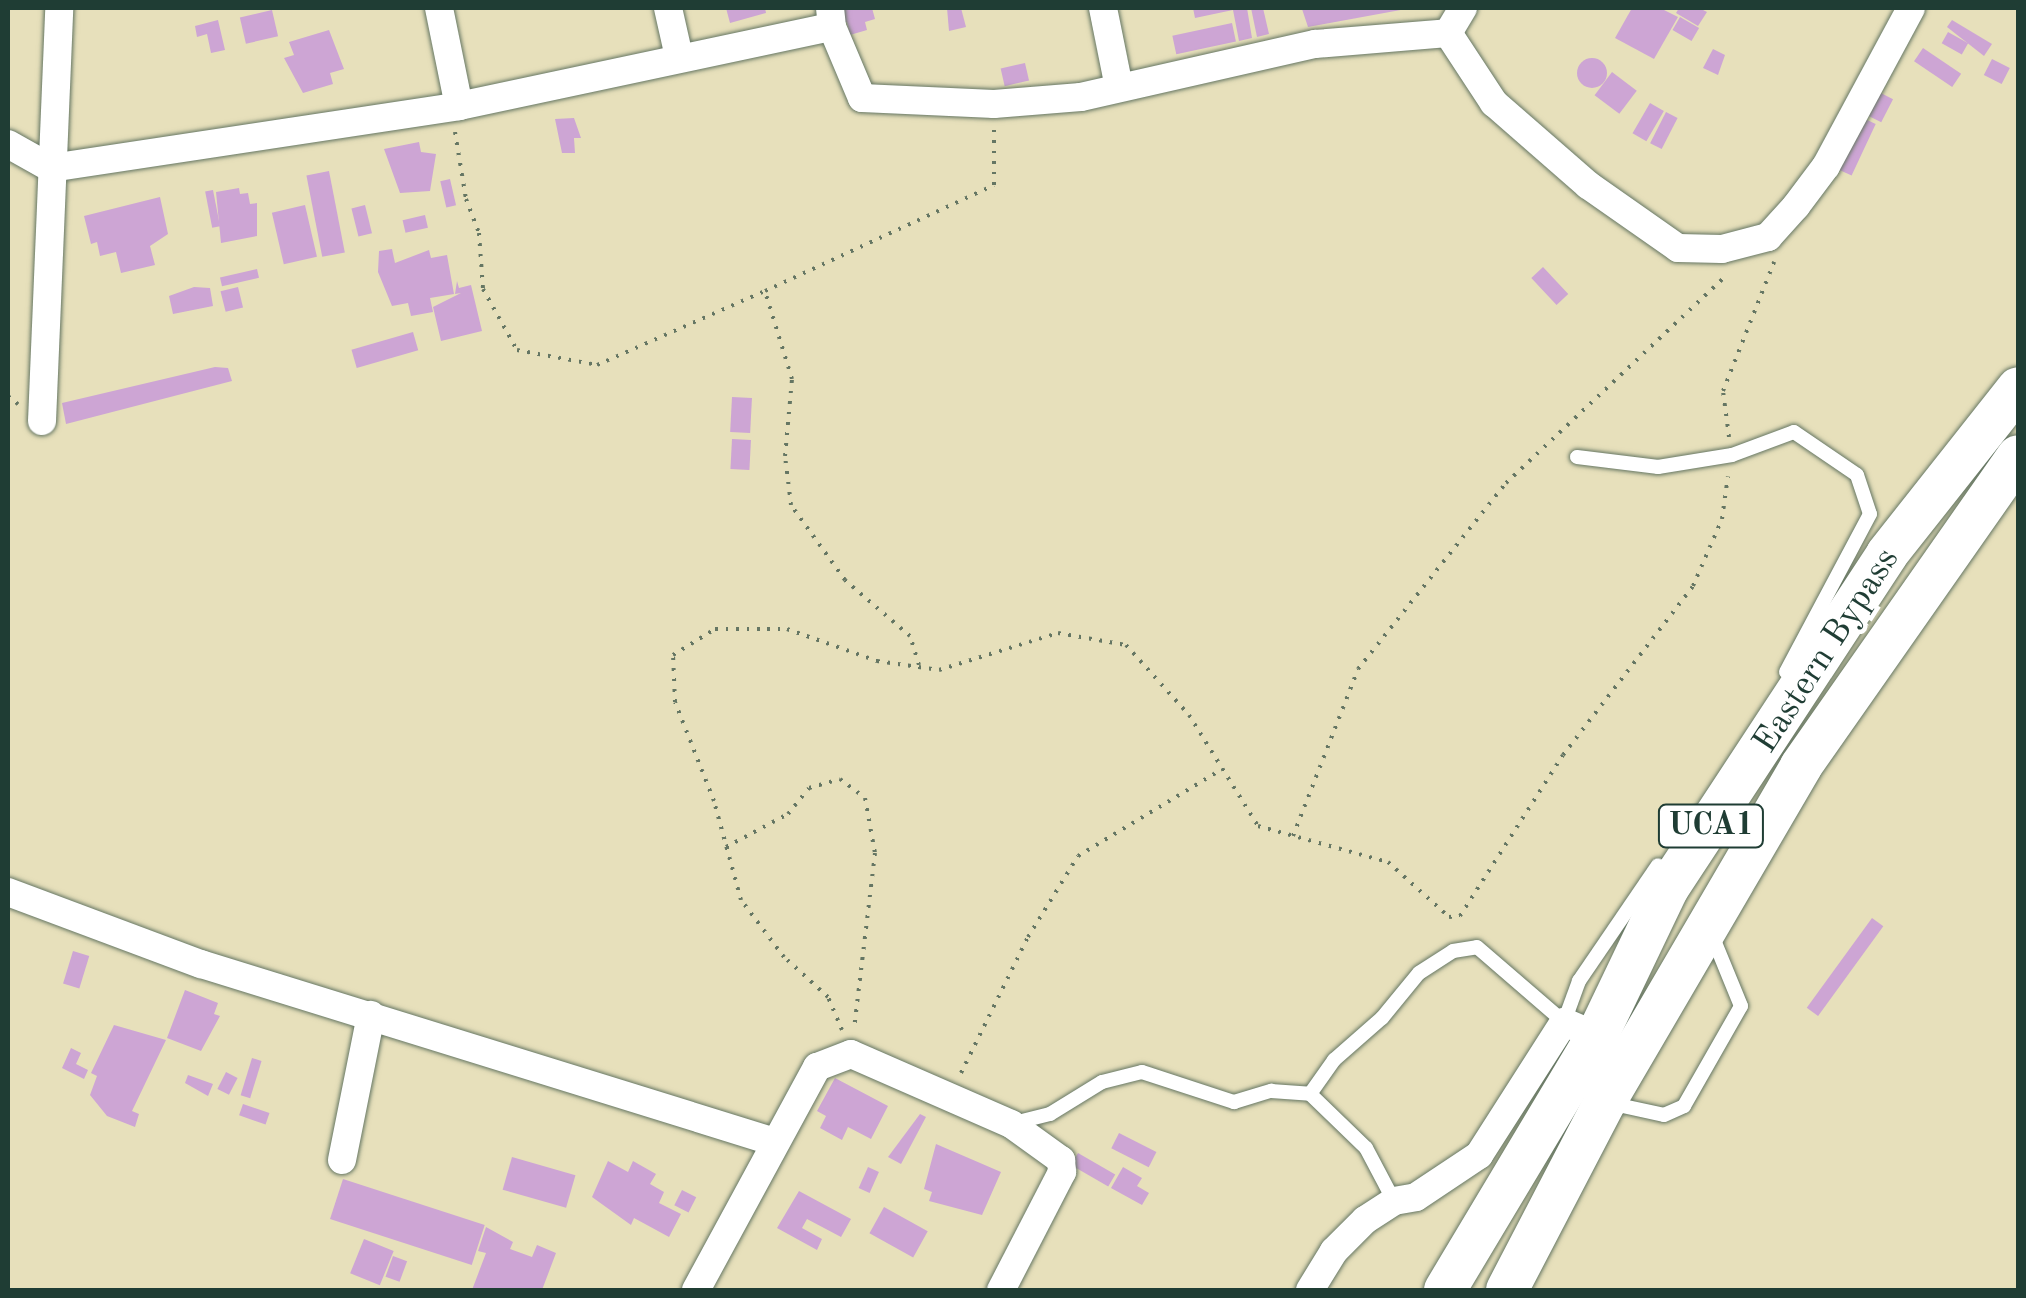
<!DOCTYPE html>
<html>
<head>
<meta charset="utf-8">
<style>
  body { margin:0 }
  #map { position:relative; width:2026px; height:1298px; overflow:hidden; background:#e7e0bb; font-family:"Old Standard TT",serif }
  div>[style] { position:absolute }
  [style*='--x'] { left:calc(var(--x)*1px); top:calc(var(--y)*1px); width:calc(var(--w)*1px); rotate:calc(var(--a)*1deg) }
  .building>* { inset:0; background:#cda5d4; transform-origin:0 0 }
  .round { border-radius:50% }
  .path>* { height:4px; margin-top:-2px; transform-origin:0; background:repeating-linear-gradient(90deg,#657663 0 2.5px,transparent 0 10.5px) }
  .roads { filter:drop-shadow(0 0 2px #657663) drop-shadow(0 0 2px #657663) }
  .service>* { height:14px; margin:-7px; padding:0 7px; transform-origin:7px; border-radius:7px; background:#fff }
  .minor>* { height:28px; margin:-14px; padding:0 14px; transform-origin:14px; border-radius:14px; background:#fff }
  .primary>* { height:42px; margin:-21px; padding:0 21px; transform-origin:21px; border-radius:21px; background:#fff }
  span { translate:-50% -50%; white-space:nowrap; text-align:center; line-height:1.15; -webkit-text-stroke:9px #fff; paint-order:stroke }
  .shield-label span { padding:2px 8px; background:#fff; border:2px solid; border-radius:8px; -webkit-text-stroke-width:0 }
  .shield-label { font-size:32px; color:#1f3d34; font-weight:700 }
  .street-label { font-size:35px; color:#1f3d34 }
  .frame { position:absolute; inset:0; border:10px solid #1f3d34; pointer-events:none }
</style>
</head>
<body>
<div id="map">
  <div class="building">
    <i style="clip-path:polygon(726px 8px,765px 8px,766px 13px,730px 23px)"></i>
    <i style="clip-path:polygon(842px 8px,872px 8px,875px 19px,865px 22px,867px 30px,850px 35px,847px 22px,836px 25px)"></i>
    <i style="clip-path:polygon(947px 8px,961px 8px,966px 27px,949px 31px)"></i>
    <i style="clip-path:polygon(1193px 8px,1247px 8px,1252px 38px,1239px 41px,1233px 10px,1195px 18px)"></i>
    <i style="clip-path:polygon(1251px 8px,1263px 8px,1269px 34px,1257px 37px)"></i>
    <i style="clip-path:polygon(1313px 8px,1405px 8px,1406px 9px,1308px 27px,1302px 9px)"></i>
    <i style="clip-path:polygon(1632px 8px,1660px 8px,1678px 17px,1654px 59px,1615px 38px)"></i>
    <i style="clip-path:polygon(1679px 8px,1699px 8px,1707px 12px,1698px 26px,1676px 13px)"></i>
    <i style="left:272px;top:10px;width:27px;height:33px;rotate:77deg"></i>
    <i style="left:1680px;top:17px;width:22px;height:15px;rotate:30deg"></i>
    <i style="clip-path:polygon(218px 20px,225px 50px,211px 53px,207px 34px,197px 37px,195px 26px)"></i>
    <i style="clip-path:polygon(1952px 20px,1992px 44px,1984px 56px,1947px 27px)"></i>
    <i style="left:1232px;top:23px;width:19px;height:61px;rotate:78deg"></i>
    <i style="clip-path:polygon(329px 30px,344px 69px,330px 73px,333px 84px,303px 93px,284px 58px,294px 55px,289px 42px)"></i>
    <i style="left:1948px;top:32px;width:23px;height:13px;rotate:29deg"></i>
    <i style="left:1923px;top:48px;width:46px;height:16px;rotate:34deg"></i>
    <i style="clip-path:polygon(1713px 49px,1725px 55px,1718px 75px,1703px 68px)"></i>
    <i class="round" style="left:1577px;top:58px;width:30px;height:30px"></i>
    <i style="left:1992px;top:59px;width:20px;height:18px;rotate:27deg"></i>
    <i style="left:1025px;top:63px;width:18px;height:25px;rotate:77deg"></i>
    <i style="left:1612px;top:72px;width:31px;height:29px;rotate:37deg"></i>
    <i style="left:1877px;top:91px;width:18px;height:26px;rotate:27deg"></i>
    <i style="left:1650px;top:103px;width:16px;height:35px;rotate:30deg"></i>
    <i style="left:1666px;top:112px;width:13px;height:35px;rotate:27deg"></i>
    <i style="clip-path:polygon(574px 118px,581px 138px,574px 138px,575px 153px,562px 153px,555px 119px)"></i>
    <i style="left:1863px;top:118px;width:14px;height:57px;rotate:25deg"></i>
    <i style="clip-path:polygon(419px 142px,421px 152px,436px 154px,430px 191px,400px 193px,384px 149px)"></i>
    <i style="left:329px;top:171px;width:83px;height:23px;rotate:79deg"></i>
    <i style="left:450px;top:179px;width:27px;height:10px;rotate:77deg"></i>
    <i style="clip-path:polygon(239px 188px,240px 194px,248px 193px,250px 204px,257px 203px,257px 236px,221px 243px,216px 192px)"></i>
    <i style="left:213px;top:190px;width:37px;height:8px;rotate:79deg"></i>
    <i style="clip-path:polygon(160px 197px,168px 234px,150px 246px,155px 265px,121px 273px,116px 252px,100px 256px,97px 242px,91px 244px,84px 216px)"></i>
    <i style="left:305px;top:205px;width:53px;height:34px;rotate:77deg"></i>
    <i style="left:365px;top:205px;width:29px;height:14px;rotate:76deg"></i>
    <i style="left:425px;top:215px;width:13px;height:23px;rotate:77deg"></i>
    <i style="clip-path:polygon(392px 249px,395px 263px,429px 250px,431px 258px,447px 255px,454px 294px,430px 298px,433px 312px,411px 316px,408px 303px,392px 306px,378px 272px,379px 251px)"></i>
    <i style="left:1543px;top:267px;width:37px;height:16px;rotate:47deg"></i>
    <i style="left:257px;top:269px;width:9px;height:38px;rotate:77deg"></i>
    <i style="clip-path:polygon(457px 281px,459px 288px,471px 285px,482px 331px,441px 341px,433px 307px,461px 293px,455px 294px)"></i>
    <i style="clip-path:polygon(194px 287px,210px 288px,213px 306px,173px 314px,169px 296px)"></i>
    <i style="left:238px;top:287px;width:21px;height:18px;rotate:76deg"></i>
    <i style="left:413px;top:332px;width:19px;height:64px;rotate:74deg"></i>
    <i style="clip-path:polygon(215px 367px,228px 368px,232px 381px,66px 424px,62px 403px)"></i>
    <i style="left:732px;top:397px;width:20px;height:35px;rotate:3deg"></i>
    <i style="left:732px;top:439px;width:19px;height:30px;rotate:3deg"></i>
    <i style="left:1872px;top:918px;width:14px;height:111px;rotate:36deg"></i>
    <i style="left:73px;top:951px;width:17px;height:34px;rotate:17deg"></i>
    <i style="clip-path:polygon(185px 990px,218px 1003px,214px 1014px,220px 1016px,201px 1051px,167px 1038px)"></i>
    <i style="clip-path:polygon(114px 1025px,166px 1040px,132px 1111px,139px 1114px,135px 1127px,107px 1116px,90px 1095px,97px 1076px,91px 1073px)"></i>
    <i style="clip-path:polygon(71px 1048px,81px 1053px,76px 1064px,88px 1070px,84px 1079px,62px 1068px)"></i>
    <i style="left:252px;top:1058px;width:10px;height:39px;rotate:17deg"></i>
    <i style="left:226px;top:1072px;width:13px;height:19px;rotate:27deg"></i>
    <i style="clip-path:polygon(188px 1075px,213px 1084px,208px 1096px,185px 1083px)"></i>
    <i style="clip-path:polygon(835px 1078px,888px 1106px,871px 1139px,848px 1127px,842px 1140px,820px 1128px,826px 1116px,817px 1111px)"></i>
    <i style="left:243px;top:1104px;width:28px;height:12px;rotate:19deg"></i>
    <i style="clip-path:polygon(920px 1114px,926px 1117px,901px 1164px,888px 1157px)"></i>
    <i style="left:1119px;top:1133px;width:42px;height:17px;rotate:27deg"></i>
    <i style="clip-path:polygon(936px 1144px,1001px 1172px,982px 1215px,929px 1201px,932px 1192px,924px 1189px)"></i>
    <i style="left:1078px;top:1153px;width:43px;height:14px;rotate:30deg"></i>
    <i style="left:512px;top:1157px;width:66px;height:34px;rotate:16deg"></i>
    <i style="clip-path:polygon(608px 1161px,628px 1172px,633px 1161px,656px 1174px,650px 1184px,664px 1192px,659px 1203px,681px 1214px,669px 1237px,634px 1218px,631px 1225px,592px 1197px)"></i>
    <i style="left:868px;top:1167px;width:12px;height:23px;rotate:24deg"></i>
    <i style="clip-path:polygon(1123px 1167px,1142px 1178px,1137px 1186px,1149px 1193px,1142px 1205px,1111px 1188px)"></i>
    <i style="left:343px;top:1179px;width:149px;height:42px;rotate:18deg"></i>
    <i style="left:682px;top:1190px;width:16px;height:17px;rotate:27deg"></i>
    <i style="clip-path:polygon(799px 1191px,851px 1219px,841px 1237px,807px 1219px,802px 1228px,822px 1239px,817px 1250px,777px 1228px)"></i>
    <i style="left:884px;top:1207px;width:50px;height:30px;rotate:29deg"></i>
    <i style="clip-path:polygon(486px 1227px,513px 1242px,510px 1249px,532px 1257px,537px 1245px,556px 1253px,542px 1290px,472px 1290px,486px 1253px,478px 1251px)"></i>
    <i style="left:364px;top:1239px;width:32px;height:37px;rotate:22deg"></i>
    <i style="left:393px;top:1256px;width:15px;height:22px;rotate:20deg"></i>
  </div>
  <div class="path">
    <i style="--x:455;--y:132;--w:68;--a:80.7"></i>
    <i style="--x:466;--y:199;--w:36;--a:69"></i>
    <i style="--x:479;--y:233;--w:56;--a:85.9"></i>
    <i style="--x:483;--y:289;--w:70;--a:60.9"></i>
    <i style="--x:517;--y:350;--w:81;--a:10.6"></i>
    <i style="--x:597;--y:365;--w:184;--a:-23.8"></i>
    <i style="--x:8;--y:396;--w:13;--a:39"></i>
    <i style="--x:1729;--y:437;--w:46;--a:-97.4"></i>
    <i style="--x:1723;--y:391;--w:139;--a:-68.4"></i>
    <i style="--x:919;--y:665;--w:30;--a:-107"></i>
    <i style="--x:910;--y:636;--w:86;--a:-139.3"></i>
    <i style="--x:845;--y:580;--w:92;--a:-125.8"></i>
    <i style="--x:791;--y:505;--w:49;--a:-97"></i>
    <i style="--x:785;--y:456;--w:77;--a:-84.8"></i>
    <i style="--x:792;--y:379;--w:92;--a:-107.1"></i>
    <i style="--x:765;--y:291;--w:252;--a:-24.8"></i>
    <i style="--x:994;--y:185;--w:56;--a:-90"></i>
    <i style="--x:1293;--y:836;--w:179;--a:-68.7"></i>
    <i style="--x:1358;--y:669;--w:238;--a:-51.5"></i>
    <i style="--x:1506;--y:483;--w:303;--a:-43.3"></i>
    <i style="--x:726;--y:847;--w:70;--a:-28"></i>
    <i style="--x:788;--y:814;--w:33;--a:-51"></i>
    <i style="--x:809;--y:788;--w:32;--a:-16"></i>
    <i style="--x:840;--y:779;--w:31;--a:37"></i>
    <i style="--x:865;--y:798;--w:56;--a:79.7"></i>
    <i style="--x:875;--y:853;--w:177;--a:96.8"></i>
    <i style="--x:842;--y:1030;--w:36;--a:-113"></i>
    <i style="--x:828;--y:997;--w:59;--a:-137.7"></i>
    <i style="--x:784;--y:957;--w:71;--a:-127"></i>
    <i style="--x:741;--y:900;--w:103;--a:-105.3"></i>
    <i style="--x:714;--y:801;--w:106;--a:-111.5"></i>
    <i style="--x:675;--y:702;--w:47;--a:-92.4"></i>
    <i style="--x:673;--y:655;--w:49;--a:-31.8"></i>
    <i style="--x:715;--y:629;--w:72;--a:0"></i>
    <i style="--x:787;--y:629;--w:96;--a:19.6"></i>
    <i style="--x:877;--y:661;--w:63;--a:8.3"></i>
    <i style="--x:939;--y:670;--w:125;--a:-17.3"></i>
    <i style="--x:1058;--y:633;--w:69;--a:10"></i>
    <i style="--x:1126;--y:645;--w:94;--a:48"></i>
    <i style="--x:1189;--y:715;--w:131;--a:58.1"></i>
    <i style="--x:1258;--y:826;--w:135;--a:15.5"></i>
    <i style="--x:1388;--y:862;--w:82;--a:42"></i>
    <i style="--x:1449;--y:917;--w:11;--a:-5"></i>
    <i style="--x:1460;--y:916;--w:191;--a:-57.4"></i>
    <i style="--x:1563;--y:755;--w:213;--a:-52.4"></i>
    <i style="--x:1693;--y:586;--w:73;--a:-66.6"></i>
    <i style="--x:1722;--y:519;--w:43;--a:-82.1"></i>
    <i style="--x:961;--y:1073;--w:152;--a:-63.8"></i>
    <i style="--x:1028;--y:937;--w:95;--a:-58.3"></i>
    <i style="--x:1078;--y:856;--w:168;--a:-31.1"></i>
  </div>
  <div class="roads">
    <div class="service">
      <i style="--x:1577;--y:457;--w:82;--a:7"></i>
      <i style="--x:1658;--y:467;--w:75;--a:-9.2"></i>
      <i style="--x:1732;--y:455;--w:66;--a:-20.4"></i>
      <i style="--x:1794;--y:432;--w:76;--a:34.3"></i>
      <i style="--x:1857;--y:475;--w:41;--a:71.6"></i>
      <i style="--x:1870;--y:514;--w:179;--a:118"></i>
      <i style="--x:1609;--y:1103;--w:56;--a:12.3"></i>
      <i style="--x:1664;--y:1115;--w:22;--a:-24"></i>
      <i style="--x:1684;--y:1106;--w:115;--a:-60.3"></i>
      <i style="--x:1741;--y:1006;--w:79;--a:-112.3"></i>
      <i style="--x:1014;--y:1123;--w:37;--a:-14"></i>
      <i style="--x:1050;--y:1114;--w:61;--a:-31.6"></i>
      <i style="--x:1102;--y:1082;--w:41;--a:-14"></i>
      <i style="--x:1142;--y:1072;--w:97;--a:18.1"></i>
      <i style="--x:1234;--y:1102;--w:39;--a:-17"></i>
      <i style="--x:1271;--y:1091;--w:39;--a:4"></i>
      <i style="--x:1394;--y:1201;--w:60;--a:-117.8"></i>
      <i style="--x:1366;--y:1148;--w:78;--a:-136"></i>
      <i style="--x:1310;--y:1094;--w:42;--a:-54.8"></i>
      <i style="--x:1334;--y:1060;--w:64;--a:-41.2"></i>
      <i style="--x:1382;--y:1018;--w:58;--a:-50.6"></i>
      <i style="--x:1419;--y:973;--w:40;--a:-32.9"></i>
      <i style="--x:1453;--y:951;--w:24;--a:-9"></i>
      <i style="--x:1477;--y:947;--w:115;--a:40.8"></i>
      <i style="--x:1564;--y:1022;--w:44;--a:-69.9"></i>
      <i style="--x:1579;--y:981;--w:140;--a:-55.7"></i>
    </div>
    <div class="minor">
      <i style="--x:439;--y:8;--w:100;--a:78.5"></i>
      <i style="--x:668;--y:8;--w:50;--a:77.3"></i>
      <i style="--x:1103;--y:8;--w:81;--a:78.6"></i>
      <i style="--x:832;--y:27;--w:77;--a:67.1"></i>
      <i style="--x:862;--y:98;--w:132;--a:2.6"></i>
      <i style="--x:994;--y:104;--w:87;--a:-4.6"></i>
      <i style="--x:1081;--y:97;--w:240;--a:-12.8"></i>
      <i style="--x:1315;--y:44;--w:133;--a:-4.7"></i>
      <i style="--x:1448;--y:33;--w:84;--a:56.7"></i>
      <i style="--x:1494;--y:103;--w:125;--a:41.1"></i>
      <i style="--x:1588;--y:185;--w:110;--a:35"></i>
      <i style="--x:1678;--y:248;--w:44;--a:1.3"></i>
      <i style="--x:1722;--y:249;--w:48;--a:-14.6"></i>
      <i style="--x:1768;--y:237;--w:42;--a:-47.9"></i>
      <i style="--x:1796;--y:206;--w:50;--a:-53.1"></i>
      <i style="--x:1826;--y:166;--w:179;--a:-61.7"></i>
      <i style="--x:1448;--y:33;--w:29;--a:-59"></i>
      <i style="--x:8;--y:144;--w:49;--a:29.2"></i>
      <i style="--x:51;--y:168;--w:413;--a:-8.6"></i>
      <i style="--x:459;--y:106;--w:381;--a:-12"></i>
      <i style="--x:832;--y:27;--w:19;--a:-96"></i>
      <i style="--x:42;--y:421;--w:413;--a:-87.6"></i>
      <i style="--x:8;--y:892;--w:206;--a:20.5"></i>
      <i style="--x:201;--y:964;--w:601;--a:17.23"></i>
      <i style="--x:342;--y:1160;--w:148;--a:-78.7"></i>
      <i style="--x:696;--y:1290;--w:254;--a:-61.5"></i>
      <i style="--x:817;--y:1067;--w:36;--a:-21"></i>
      <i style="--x:851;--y:1054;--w:175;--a:23.6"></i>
      <i style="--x:1011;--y:1124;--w:62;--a:35.8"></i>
      <i style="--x:1061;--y:1160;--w:12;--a:85"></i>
      <i style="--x:1062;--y:1172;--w:133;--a:117.3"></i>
      <i style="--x:1310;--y:1290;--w:46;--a:-58.4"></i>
      <i style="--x:1334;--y:1251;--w:44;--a:-45"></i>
      <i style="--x:1365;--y:1220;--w:35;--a:-33"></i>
      <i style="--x:1394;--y:1201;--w:22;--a:-10"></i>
      <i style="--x:1416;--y:1197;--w:76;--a:-33.7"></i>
      <i style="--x:1479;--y:1155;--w:158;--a:-57.4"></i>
      <i style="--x:1564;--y:1022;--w:36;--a:23"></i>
    </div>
    <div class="primary">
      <i style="--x:1445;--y:1290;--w:296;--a:-59.1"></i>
      <i style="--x:1597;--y:1036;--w:164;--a:-64.4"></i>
      <i style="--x:1668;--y:888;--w:399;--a:-56.7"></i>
      <i style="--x:1887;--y:554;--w:211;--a:-51.7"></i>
      <i style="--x:1507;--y:1290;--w:212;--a:-62.5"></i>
      <i style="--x:1605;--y:1102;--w:389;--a:-59.7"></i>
      <i style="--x:1801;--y:766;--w:378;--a:-55"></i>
    </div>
  </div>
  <div class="shield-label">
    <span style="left:1711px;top:826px">UCA1</span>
  </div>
  <div class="street-label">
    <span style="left:1827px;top:651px;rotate:-57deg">Eastern Bypass</span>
  </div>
  <div class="frame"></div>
</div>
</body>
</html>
